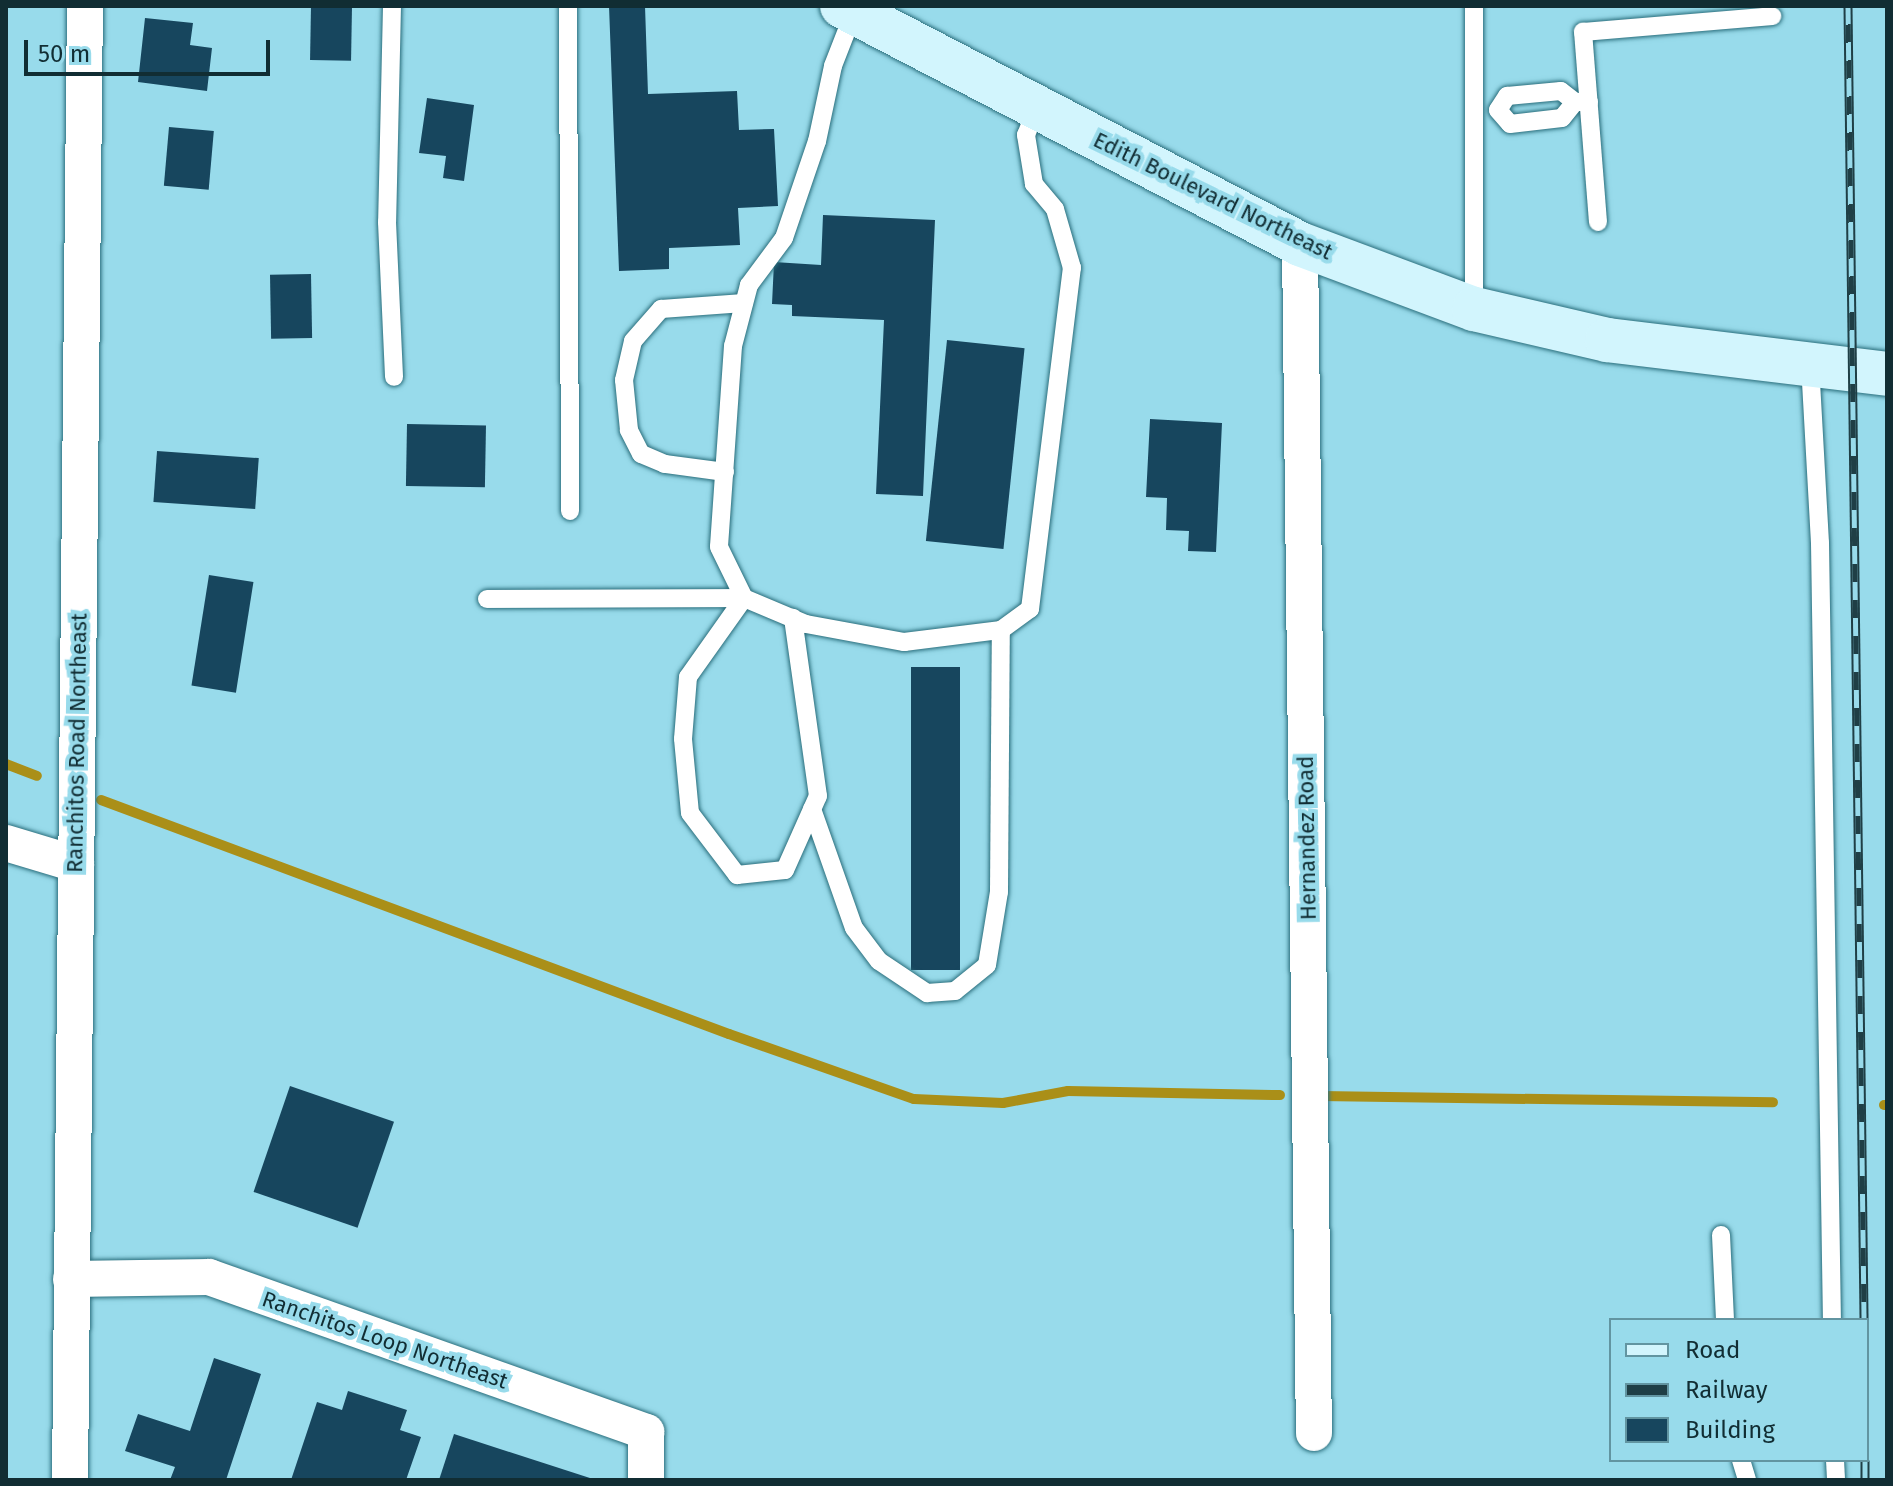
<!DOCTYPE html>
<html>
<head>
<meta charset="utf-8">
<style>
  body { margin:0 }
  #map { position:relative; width:1893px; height:1486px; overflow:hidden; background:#98dbeb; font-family:"Fira Sans",sans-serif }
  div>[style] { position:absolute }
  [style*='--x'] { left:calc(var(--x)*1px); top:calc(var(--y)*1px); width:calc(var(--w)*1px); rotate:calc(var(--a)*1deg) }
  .stream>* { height:10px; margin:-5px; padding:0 5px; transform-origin:5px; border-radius:5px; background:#aa8f18 }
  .building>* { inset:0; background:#17465e; transform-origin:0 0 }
  .roads { filter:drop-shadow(0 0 2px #2a6e7c) drop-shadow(0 0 2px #2a6e7c) }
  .lane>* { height:18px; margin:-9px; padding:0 9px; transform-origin:9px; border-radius:9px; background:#fff }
  .street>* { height:36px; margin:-18px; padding:0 18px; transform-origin:18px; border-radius:18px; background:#fff }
  .secondary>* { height:44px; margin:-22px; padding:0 22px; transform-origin:22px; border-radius:22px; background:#d2f5fd }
  .rail>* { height:9px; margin-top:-4.5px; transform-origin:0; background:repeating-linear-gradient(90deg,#98dbeb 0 18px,#1f3f46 0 36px); box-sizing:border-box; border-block:2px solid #1f3f46 }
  span { translate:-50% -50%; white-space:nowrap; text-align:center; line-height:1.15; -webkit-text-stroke:8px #98dbeb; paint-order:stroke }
  .street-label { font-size:22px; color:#112d33 }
  .frame { position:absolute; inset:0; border:8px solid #112d33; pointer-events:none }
  .legend { position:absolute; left:1609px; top:1318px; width:260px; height:144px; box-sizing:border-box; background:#98dbeb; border:2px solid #6295a1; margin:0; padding:10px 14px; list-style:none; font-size:24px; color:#112d33 }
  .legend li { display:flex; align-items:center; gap:16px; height:40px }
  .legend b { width:40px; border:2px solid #6295a1 }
  .scale { position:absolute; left:24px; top:40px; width:246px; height:36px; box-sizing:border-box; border:4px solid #112d33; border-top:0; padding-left:10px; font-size:24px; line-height:28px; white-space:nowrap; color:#112d33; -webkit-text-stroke:6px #98dbeb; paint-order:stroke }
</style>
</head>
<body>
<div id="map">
  <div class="stream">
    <i style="--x:6;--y:764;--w:33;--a:21"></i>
    <i style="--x:101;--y:800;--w:670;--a:20.44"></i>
    <i style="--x:729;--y:1034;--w:196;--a:19.4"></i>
    <i style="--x:914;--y:1099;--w:89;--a:2.6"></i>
    <i style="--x:1003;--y:1103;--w:66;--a:-10.5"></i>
    <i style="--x:1068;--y:1091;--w:212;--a:1.1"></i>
    <i style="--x:1320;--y:1096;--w:453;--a:0.8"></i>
    <i style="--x:1884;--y:1105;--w:3;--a:0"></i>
  </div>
  <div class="building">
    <i style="left:311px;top:6px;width:41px;height:54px;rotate:1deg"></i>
    <i style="clip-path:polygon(609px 6px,645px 6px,648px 94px,737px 91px,739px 130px,774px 129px,778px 206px,738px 208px,740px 245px,669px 248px,669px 269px,619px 271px)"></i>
    <i style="clip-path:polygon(145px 18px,193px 23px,190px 45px,212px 48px,207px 91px,138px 82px)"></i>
    <i style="clip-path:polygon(427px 98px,474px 105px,464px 181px,443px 178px,446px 156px,419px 153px)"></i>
    <i style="left:169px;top:127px;width:45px;height:59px;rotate:5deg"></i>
    <i style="clip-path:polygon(823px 215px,935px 220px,923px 496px,876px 494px,884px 320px,792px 316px,792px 305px,772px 304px,774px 262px,821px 265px)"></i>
    <i style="left:311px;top:274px;width:64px;height:41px;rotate:89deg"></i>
    <i style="left:947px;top:340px;width:78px;height:202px;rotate:6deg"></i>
    <i style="clip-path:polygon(1150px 419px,1222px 423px,1216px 552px,1188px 551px,1189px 531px,1166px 530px,1167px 498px,1146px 497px)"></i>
    <i style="left:407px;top:424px;width:79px;height:62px;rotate:1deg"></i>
    <i style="left:157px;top:451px;width:102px;height:51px;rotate:4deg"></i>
    <i style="left:209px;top:575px;width:45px;height:112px;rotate:9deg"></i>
    <i style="left:911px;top:667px;width:49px;height:303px"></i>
    <i style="left:290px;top:1086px;width:110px;height:112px;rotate:19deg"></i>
    <i style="clip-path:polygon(214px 1358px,261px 1374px,226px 1480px,170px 1480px,175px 1467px,125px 1451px,138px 1414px,190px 1431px)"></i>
    <i style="clip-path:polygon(348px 1391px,407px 1410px,400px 1430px,421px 1437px,406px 1480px,291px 1480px,317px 1402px,342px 1410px)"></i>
    <i style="clip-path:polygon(454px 1434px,593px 1479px,593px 1480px,439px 1480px)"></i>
  </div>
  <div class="roads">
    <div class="lane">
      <i style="--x:392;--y:6;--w:216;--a:91.3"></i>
      <i style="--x:387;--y:222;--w:155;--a:87.4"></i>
      <i style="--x:568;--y:6;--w:505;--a:89.77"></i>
      <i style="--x:1474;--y:6;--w:301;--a:90"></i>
      <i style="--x:854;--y:12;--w:58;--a:111.3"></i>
      <i style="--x:833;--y:66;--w:77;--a:102"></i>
      <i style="--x:817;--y:141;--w:102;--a:108.8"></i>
      <i style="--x:784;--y:238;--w:59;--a:126.7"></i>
      <i style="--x:749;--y:285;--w:63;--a:104.7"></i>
      <i style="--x:733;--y:346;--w:201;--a:94"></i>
      <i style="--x:719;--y:547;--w:57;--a:63.9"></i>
      <i style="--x:744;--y:598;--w:67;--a:22.8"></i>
      <i style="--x:806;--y:624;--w:100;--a:10.4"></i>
      <i style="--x:904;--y:642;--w:98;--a:-7.1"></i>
      <i style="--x:1001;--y:630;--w:36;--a:-36"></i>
      <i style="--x:1030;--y:609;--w:344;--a:-83"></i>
      <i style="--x:1072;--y:268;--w:61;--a:-106.1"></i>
      <i style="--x:1055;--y:209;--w:33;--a:-130"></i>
      <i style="--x:1034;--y:184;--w:50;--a:-99.3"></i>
      <i style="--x:1026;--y:135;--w:29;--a:-68"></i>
      <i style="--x:1498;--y:110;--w:17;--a:-57"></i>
      <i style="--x:1507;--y:96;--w:54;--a:-5.3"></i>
      <i style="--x:1561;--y:91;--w:18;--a:38"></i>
      <i style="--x:1575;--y:102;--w:14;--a:0"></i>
      <i style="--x:1498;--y:110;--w:18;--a:49"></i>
      <i style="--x:1510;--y:124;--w:52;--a:-6.6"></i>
      <i style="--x:1562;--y:118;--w:21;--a:-51"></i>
      <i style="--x:1598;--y:222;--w:191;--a:-94.5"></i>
      <i style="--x:1583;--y:32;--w:190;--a:-4.8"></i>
      <i style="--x:1810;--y:364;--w:179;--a:86.8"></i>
      <i style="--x:1820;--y:543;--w:777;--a:89.12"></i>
      <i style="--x:725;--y:472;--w:61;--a:-172.4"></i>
      <i style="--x:665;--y:464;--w:26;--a:-157"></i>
      <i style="--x:641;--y:454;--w:27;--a:-117"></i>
      <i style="--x:629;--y:430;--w:50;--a:-95.7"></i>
      <i style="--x:624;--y:380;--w:40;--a:-77"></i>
      <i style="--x:633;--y:341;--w:43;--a:-48.8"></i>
      <i style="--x:661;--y:309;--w:83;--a:-4.1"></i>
      <i style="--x:744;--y:598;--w:97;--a:125.3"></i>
      <i style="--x:688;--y:677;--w:62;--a:94.6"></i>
      <i style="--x:683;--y:739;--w:74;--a:84.6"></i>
      <i style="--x:690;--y:813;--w:78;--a:52.8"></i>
      <i style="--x:737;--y:875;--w:48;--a:-5.9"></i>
      <i style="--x:785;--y:870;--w:81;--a:-66"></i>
      <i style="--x:818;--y:796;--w:180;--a:-98"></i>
      <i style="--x:487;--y:599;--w:257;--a:-0.2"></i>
      <i style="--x:812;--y:809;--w:126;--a:70.6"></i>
      <i style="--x:854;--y:928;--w:41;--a:52.9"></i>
      <i style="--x:879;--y:961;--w:58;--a:33.7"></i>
      <i style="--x:927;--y:993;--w:28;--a:-4"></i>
      <i style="--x:955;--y:991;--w:41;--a:-39.1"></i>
      <i style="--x:987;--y:965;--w:74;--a:-80.7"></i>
      <i style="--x:999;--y:892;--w:262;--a:-89.6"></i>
      <i style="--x:1721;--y:1235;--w:85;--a:87.3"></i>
      <i style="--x:1741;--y:1460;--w:21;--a:73"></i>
      <i style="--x:1835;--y:1460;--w:20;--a:87"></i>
    </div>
    <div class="street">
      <i style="--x:1300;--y:244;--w:1189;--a:89.33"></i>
      <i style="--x:6;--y:843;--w:73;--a:16.7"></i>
      <i style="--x:71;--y:1279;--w:138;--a:-0.8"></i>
      <i style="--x:209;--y:1277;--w:464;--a:19.5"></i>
      <i style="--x:646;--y:1432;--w:48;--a:90"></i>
      <i style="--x:70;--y:1480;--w:1474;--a:-89.42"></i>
    </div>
    <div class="secondary">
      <i style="--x:842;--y:6;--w:516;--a:27.46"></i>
      <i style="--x:1300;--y:244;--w:186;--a:20.5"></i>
      <i style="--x:1474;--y:309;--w:137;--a:13.1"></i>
      <i style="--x:1607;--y:340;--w:282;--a:6.9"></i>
    </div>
  </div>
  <div class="rail">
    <i style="--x:1848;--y:6;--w:1314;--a:89.3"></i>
    <i style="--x:1865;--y:1460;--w:20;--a:90"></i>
  </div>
  <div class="street-label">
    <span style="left:1213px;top:196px;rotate:26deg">Edith Boulevard Northeast</span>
    <span style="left:77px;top:743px;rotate:-89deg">Ranchitos Road Northeast</span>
    <span style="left:1307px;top:838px;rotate:-91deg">Hernandez Road</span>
    <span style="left:385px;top:1340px;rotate:19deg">Ranchitos Loop Northeast</span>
  </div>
  <div class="frame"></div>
  <ul class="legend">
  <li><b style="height:10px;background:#d2f5fd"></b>Road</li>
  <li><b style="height:10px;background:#1f3f46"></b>Railway</li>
  <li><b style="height:22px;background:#17465e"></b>Building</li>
  </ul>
  <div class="scale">50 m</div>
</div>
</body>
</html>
